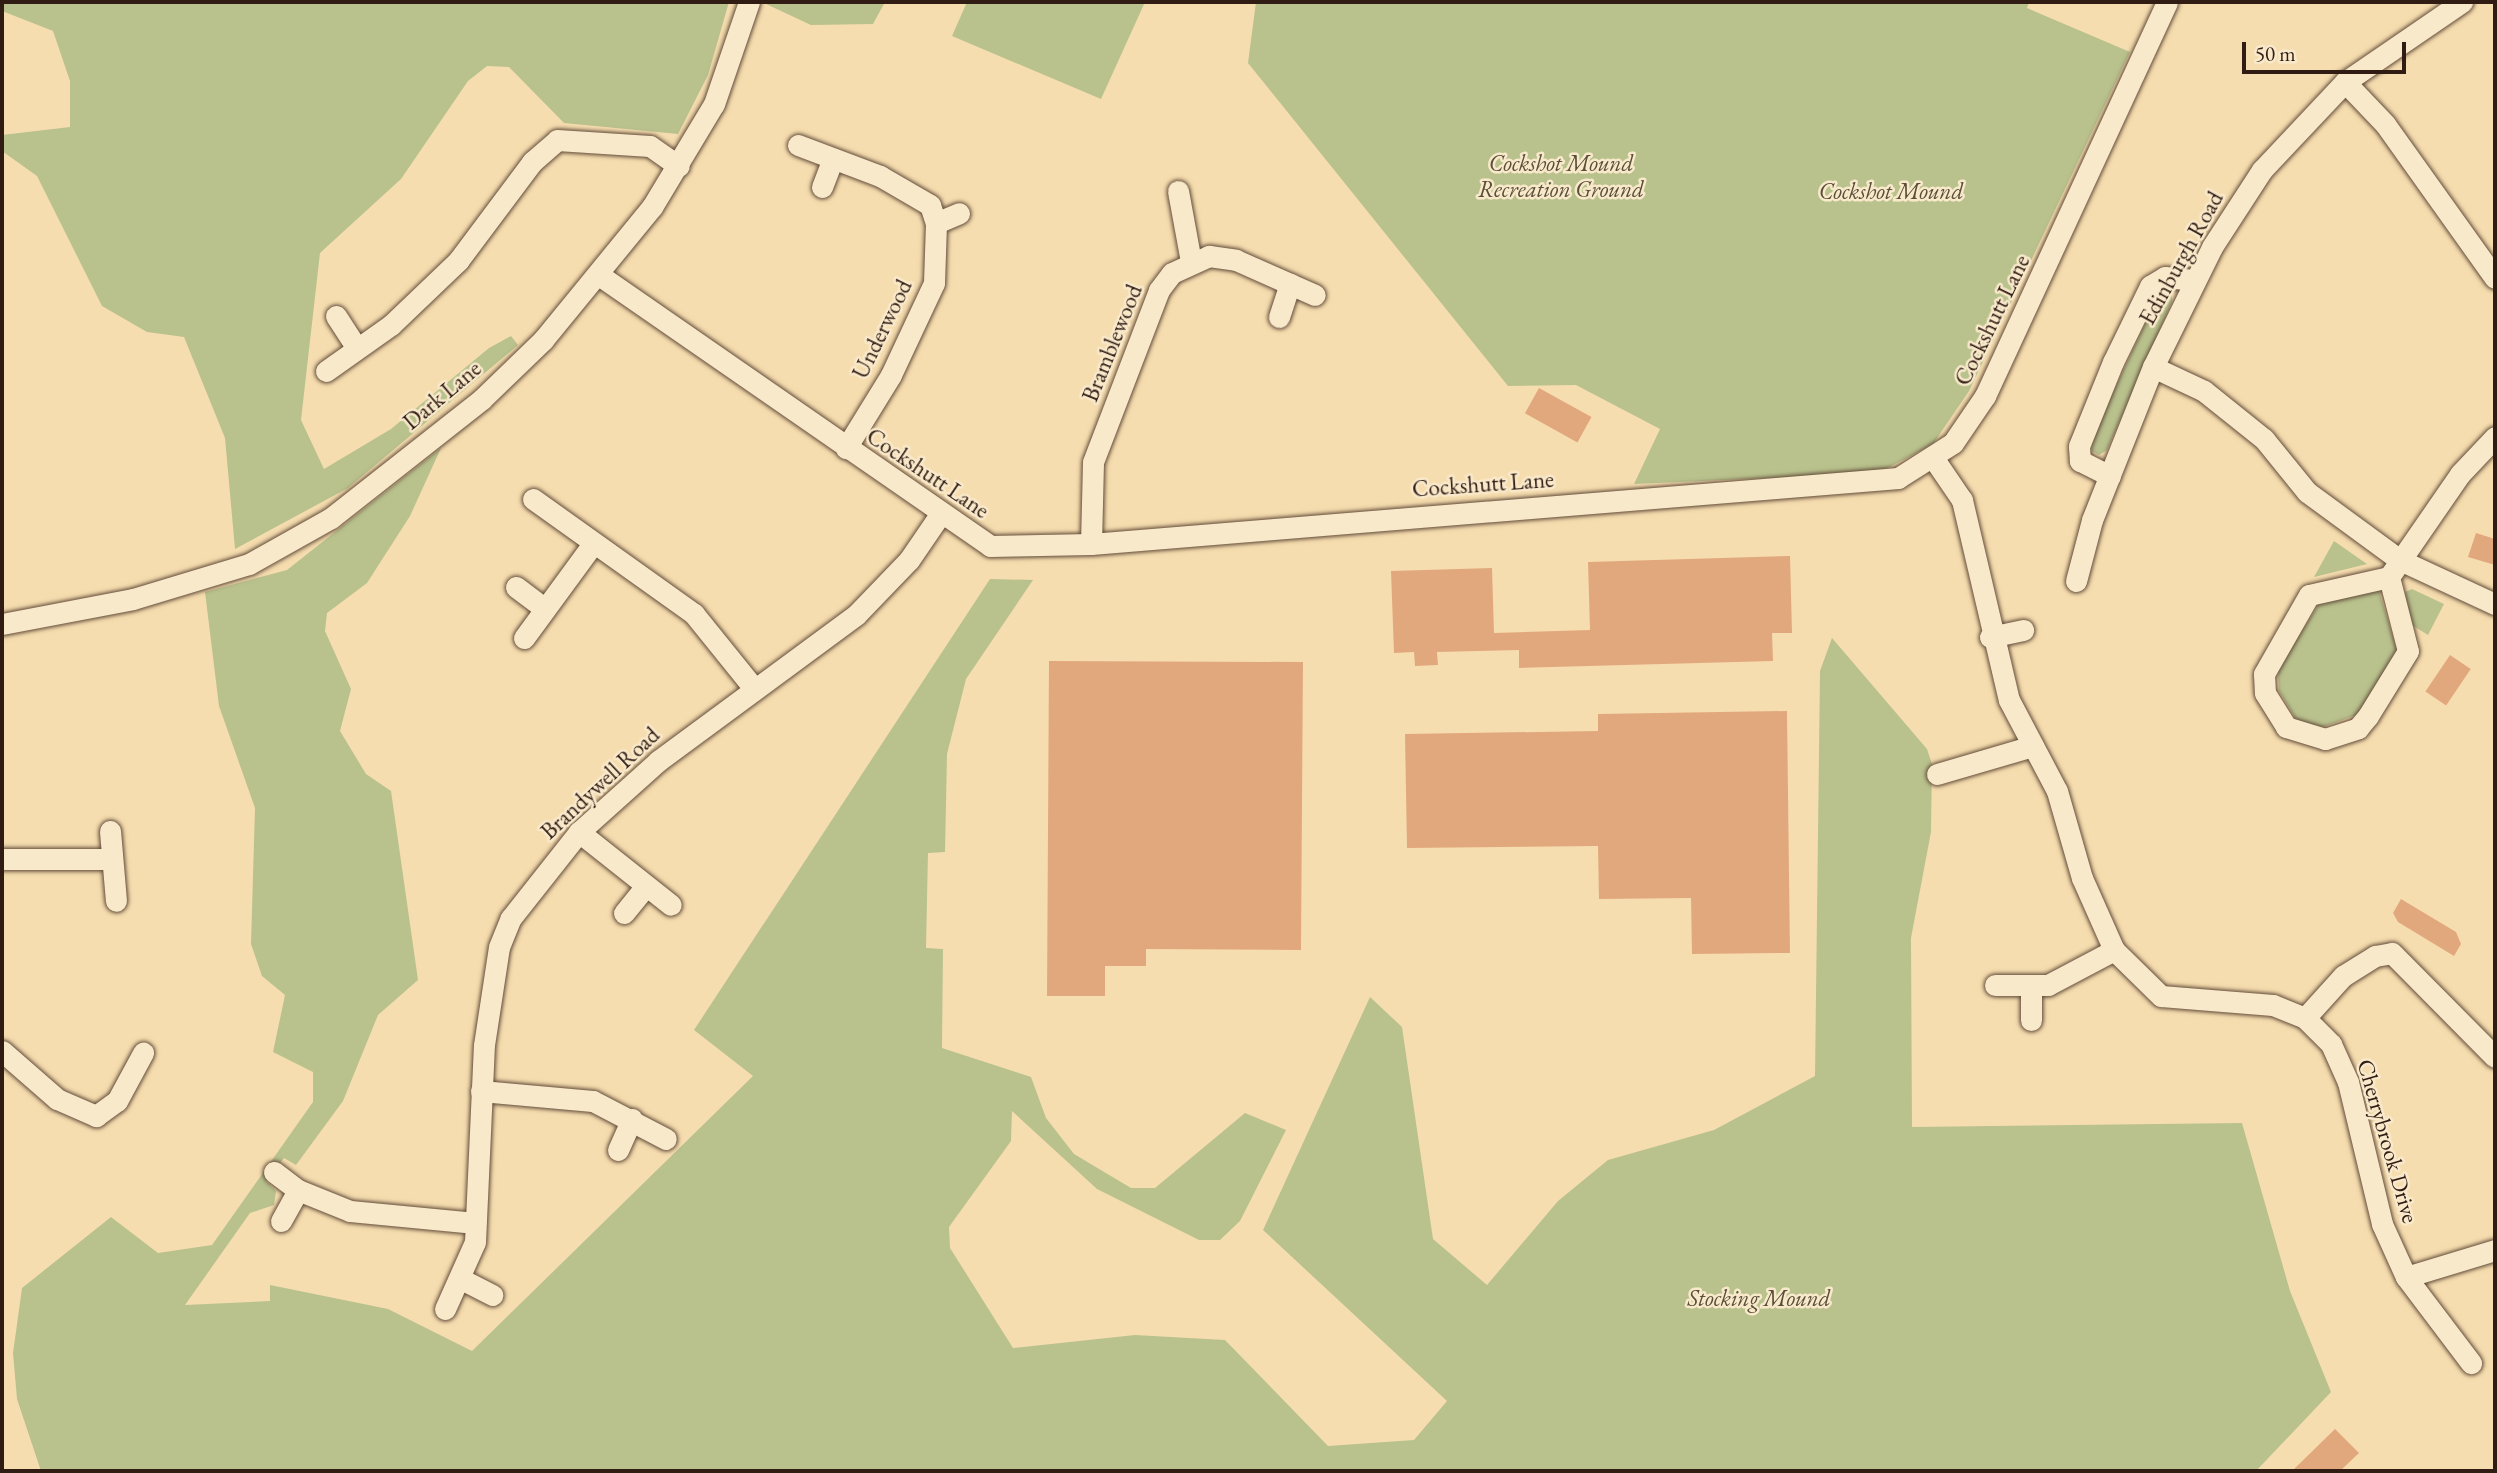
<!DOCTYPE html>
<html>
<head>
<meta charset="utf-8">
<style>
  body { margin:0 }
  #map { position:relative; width:2497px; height:1473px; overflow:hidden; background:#f6ddaf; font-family:"EB Garamond",serif }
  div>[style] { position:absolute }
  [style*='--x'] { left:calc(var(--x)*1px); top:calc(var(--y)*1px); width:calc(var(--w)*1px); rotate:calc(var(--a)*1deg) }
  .green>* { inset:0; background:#b9c28d }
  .building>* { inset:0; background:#e2a87d; transform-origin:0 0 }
  .roads { filter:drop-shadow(0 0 2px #624c3a) drop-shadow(0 0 2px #624c3a) }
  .minor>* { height:21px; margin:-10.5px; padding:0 10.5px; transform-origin:10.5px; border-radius:10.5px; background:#f9e9cb }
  span { translate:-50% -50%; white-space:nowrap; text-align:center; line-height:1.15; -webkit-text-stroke:5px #f9e9cb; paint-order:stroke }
  .park-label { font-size:23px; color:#594e38; font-style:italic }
  .street-label { font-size:23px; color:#301c13 }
  .frame { position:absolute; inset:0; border:4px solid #301c13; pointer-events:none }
  .scale { position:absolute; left:2242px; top:42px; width:164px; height:32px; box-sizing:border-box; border:4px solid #301c13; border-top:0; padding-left:9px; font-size:21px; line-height:24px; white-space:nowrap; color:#301c13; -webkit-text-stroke:5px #f9e9cb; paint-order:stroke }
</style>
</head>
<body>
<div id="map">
  <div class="green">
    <i style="clip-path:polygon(2px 2px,729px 2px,708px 75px,678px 134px,564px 123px,509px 67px,487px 66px,468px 81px,401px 179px,320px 253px,301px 420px,324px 469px,391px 429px,489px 348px,511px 336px,518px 345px,348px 488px,235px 549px,225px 438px,184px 337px,147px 332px,102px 306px,37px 176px,2px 151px,2px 135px,70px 127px,70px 81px,53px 31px,2px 11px)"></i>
    <i style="clip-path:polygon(885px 2px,873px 24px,811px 25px,766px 4px)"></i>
    <i style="clip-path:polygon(967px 2px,1145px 2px,1101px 99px,952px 36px)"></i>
    <i style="clip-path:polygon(1256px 2px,2029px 2px,2027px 8px,2130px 52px,1969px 391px,1933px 444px,1878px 473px,1634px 484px,1660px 429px,1576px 385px,1508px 386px,1248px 63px)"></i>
    <i style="clip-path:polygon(2162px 288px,2172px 290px,2172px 302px,2107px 450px,2099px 455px,2092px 451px,2092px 437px)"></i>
    <i style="clip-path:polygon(441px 448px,410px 516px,367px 583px,327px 613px,325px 631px,351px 689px,340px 731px,366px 774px,391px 791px,418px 980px,378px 1015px,343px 1101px,296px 1165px,284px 1158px,266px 1181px,276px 1191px,274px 1205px,250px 1213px,185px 1305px,270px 1301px,270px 1285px,388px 1309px,472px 1351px,753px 1076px,694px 1030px,990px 579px,1033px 580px,966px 679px,947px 754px,945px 852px,928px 853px,926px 948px,943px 949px,942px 1048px,1031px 1077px,1046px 1118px,1074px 1154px,1131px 1188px,1155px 1188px,1245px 1113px,1286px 1130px,1240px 1221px,1220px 1240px,1199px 1240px,1097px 1189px,1012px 1111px,1011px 1141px,949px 1227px,950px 1248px,1013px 1348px,1135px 1335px,1225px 1340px,1328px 1446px,1414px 1440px,1447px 1401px,1263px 1230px,1370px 997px,1402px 1027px,1433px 1239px,1487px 1285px,1558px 1201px,1608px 1160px,1714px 1130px,1815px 1076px,1820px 671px,1832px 638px,1927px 749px,1932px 764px,1931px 832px,1911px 938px,1912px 1127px,2242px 1123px,2290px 1291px,2331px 1392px,2256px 1471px,41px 1471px,17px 1399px,13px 1353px,22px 1288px,111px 1217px,158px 1253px,212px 1245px,313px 1102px,313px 1072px,273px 1052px,285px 995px,262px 976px,251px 944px,255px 808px,219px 706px,205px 592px,287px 570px)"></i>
    <i style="clip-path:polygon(2334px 541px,2367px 564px,2314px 577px)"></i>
    <i style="clip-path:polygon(2378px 588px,2397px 650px,2359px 714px,2317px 729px,2296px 719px,2279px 691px,2278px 669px,2319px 604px)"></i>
    <i style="clip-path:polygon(2412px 589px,2444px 604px,2428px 635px,2412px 625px,2405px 592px)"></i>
  </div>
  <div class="building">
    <i style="left:1539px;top:388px;width:60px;height:29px;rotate:29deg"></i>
    <i style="clip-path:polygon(2476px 533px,2495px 539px,2495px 565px,2468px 557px)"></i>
    <i style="clip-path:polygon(1790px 556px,1792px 633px,1772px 633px,1773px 661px,1519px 668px,1519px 650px,1437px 652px,1438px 665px,1415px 666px,1414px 652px,1394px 653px,1391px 571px,1492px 568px,1494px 633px,1590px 630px,1588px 562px)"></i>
    <i style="left:2450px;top:655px;width:25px;height:44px;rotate:34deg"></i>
    <i style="clip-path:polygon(1049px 661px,1303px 662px,1301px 950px,1146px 949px,1146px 966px,1105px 966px,1105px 996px,1047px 996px)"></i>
    <i style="clip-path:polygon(1787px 711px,1790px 953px,1692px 954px,1691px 898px,1599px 899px,1598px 846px,1407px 848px,1405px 734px,1598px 731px,1598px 714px)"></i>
    <i style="clip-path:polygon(2401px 899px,2456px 932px,2461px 944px,2454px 956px,2398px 922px,2393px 913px)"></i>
    <i style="clip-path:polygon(2335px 1429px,2359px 1453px,2340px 1471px,2292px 1471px)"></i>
  </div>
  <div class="roads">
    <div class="minor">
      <i style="--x:2345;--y:82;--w:58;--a:46.4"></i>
      <i style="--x:2385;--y:124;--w:189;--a:54.5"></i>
      <i style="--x:798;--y:145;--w:88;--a:20.7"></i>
      <i style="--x:880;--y:176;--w:58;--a:30.1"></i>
      <i style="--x:930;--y:205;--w:19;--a:72"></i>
      <i style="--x:936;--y:223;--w:60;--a:91.9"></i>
      <i style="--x:934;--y:283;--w:102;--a:115.1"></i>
      <i style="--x:891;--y:375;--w:86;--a:121.7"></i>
      <i style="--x:822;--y:187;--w:30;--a:-69"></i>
      <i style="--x:1178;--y:191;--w:72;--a:79.6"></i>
      <i style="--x:936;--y:223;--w:25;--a:-23"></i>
      <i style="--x:599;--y:275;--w:476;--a:34.7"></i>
      <i style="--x:990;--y:546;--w:101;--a:-1.1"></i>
      <i style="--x:1091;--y:544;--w:810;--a:-4.68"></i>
      <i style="--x:1898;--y:478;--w:65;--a:-32.5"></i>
      <i style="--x:1953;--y:443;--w:57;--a:-55.8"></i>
      <i style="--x:1985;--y:396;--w:434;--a:-65.2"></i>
      <i style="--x:336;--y:316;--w:38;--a:57"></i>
      <i style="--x:1279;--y:317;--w:35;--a:-72"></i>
      <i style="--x:2153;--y:367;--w:56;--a:25.2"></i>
      <i style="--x:2204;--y:391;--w:77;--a:38.7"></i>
      <i style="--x:2264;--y:439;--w:68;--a:50.9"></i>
      <i style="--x:2307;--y:492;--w:115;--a:36.2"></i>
      <i style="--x:2400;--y:560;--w:105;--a:24.9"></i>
      <i style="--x:326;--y:371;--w:80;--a:-35.3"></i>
      <i style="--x:391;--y:325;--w:93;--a:-43.7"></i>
      <i style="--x:458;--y:261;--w:124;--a:-53.2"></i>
      <i style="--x:532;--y:162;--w:33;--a:-41"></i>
      <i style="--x:557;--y:140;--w:93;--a:3.7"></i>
      <i style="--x:650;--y:146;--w:35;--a:35"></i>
      <i style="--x:1934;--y:459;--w:50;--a:55.7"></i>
      <i style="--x:1962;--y:500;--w:205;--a:76.8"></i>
      <i style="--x:2009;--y:700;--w:103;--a:62.2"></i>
      <i style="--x:2057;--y:791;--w:91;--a:74"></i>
      <i style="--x:2082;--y:878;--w:79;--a:66"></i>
      <i style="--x:2114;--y:950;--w:66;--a:44.4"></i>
      <i style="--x:2161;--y:996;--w:112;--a:4.6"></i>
      <i style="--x:2273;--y:1005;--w:35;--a:22"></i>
      <i style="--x:2305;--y:1018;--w:37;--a:45"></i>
      <i style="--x:2331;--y:1044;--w:42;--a:65.9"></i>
      <i style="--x:2348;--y:1082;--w:146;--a:76.5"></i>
      <i style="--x:2382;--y:1224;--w:58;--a:65.6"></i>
      <i style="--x:2406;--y:1277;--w:108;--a:52.9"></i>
      <i style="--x:2110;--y:476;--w:34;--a:-153"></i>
      <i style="--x:2080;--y:461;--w:15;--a:-94"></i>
      <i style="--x:2079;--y:446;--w:91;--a:-68"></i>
      <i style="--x:2113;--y:362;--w:85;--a:-64"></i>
      <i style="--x:2150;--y:286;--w:17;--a:-31"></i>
      <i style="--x:2165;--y:277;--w:30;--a:6"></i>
      <i style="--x:533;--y:499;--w:198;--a:35.5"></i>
      <i style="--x:694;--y:614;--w:94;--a:51.1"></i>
      <i style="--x:1091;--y:544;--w:82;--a:-88.6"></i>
      <i style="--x:1093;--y:462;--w:184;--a:-69"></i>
      <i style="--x:1159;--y:290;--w:21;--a:-53"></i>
      <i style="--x:1172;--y:273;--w:41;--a:-24.7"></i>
      <i style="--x:1209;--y:256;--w:27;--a:8"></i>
      <i style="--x:1236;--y:260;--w:86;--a:23.9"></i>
      <i style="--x:2389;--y:577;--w:82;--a:167.3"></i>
      <i style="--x:2309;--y:595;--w:91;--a:119.7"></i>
      <i style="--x:2264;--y:674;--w:19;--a:87"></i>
      <i style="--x:2265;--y:693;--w:40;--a:58"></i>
      <i style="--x:2286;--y:727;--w:41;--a:17.1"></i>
      <i style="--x:2325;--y:739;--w:35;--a:-18"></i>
      <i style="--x:2358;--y:728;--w:16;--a:-50"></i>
      <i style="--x:2368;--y:716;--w:76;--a:-58.4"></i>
      <i style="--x:2408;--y:651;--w:76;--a:-104.4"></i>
      <i style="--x:2389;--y:577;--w:125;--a:-55.4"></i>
      <i style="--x:2460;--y:474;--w:51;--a:-46.6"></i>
      <i style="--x:2076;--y:581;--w:63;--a:-75.3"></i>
      <i style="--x:2092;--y:520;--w:165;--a:-68.3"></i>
      <i style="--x:2153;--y:367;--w:134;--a:-63.8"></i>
      <i style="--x:2212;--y:247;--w:92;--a:-57"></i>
      <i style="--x:2262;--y:170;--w:121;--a:-46.7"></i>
      <i style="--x:2345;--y:82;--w:142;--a:-34.4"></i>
      <i style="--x:516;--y:587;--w:36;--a:37"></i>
      <i style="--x:2;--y:624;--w:133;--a:-10.8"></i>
      <i style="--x:133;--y:599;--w:121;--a:-16.8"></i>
      <i style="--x:249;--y:564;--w:94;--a:-29.3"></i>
      <i style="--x:331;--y:518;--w:192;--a:-38.2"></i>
      <i style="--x:482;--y:399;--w:85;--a:-44"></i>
      <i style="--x:543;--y:340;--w:172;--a:-50.7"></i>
      <i style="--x:652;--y:207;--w:120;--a:-59"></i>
      <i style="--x:714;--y:104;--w:108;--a:-71.1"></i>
      <i style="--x:1990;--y:637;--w:34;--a:-12"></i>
      <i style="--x:524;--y:638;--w:115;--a:-53.8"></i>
      <i style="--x:1937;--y:774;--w:100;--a:-16.3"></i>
      <i style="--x:110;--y:831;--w:70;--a:85.1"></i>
      <i style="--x:579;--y:832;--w:117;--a:38.4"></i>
      <i style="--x:2;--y:859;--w:107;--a:0"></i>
      <i style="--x:624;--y:913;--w:35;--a:-51"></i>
      <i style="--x:1995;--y:985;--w:53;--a:0"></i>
      <i style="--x:2048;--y:985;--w:75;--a:-27.9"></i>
      <i style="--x:2031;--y:986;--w:34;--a:90"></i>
      <i style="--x:2305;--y:1018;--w:57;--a:-47.9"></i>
      <i style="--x:2343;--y:976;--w:38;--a:-32"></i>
      <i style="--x:2375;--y:956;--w:17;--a:-10"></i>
      <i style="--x:2392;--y:953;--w:146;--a:45.3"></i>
      <i style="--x:2;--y:1051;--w:73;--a:41.1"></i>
      <i style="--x:57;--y:1099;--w:43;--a:23.6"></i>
      <i style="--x:96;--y:1116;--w:26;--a:-36"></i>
      <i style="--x:117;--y:1101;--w:55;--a:-61.6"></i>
      <i style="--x:481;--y:1091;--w:112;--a:5.1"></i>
      <i style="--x:593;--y:1101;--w:82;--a:27.5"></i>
      <i style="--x:618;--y:1150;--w:34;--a:-66"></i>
      <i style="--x:274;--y:1172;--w:30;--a:37"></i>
      <i style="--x:298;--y:1190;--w:56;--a:22"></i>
      <i style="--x:350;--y:1211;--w:126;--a:5.5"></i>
      <i style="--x:281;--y:1221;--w:35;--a:-61"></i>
      <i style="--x:2406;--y:1277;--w:93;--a:-16.9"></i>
      <i style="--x:463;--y:1280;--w:33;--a:27"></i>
      <i style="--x:445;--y:1309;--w:73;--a:-65.9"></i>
      <i style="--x:475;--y:1242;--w:197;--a:-87.4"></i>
      <i style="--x:484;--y:1045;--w:99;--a:-81.3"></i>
      <i style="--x:499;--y:947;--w:31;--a:-68"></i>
      <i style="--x:511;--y:918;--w:110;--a:-51.7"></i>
      <i style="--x:579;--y:832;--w:106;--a:-41.9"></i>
      <i style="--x:658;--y:761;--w:246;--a:-36.4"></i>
      <i style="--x:856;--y:615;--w:76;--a:-46.1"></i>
      <i style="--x:909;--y:560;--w:53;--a:-55.7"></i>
    </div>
  </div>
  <div class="park-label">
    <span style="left:1561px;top:176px">Cockshot Mound<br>Recreation Ground</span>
    <span style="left:1891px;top:191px">Cockshot Mound</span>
    <span style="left:1759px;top:1298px">Stocking Mound</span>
  </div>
  <div class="street-label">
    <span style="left:2181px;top:258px;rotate:-61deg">Edinburgh Road</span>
    <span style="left:1992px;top:320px;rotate:-64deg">Cockshutt Lane</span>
    <span style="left:882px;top:329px;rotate:-64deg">Underwood</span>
    <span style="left:1112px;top:343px;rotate:-68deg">Bramblewood</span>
    <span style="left:442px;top:395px;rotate:-40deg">Dark Lane</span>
    <span style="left:928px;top:473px;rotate:34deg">Cockshutt Lane</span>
    <span style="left:1483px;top:484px;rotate:-4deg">Cockshutt Lane</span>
    <span style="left:600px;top:783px;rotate:-43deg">Brandywell Road</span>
    <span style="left:2388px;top:1141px;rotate:74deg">Cherrybrook Drive</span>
  </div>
  <div class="frame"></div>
  <div class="scale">50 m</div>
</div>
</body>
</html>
